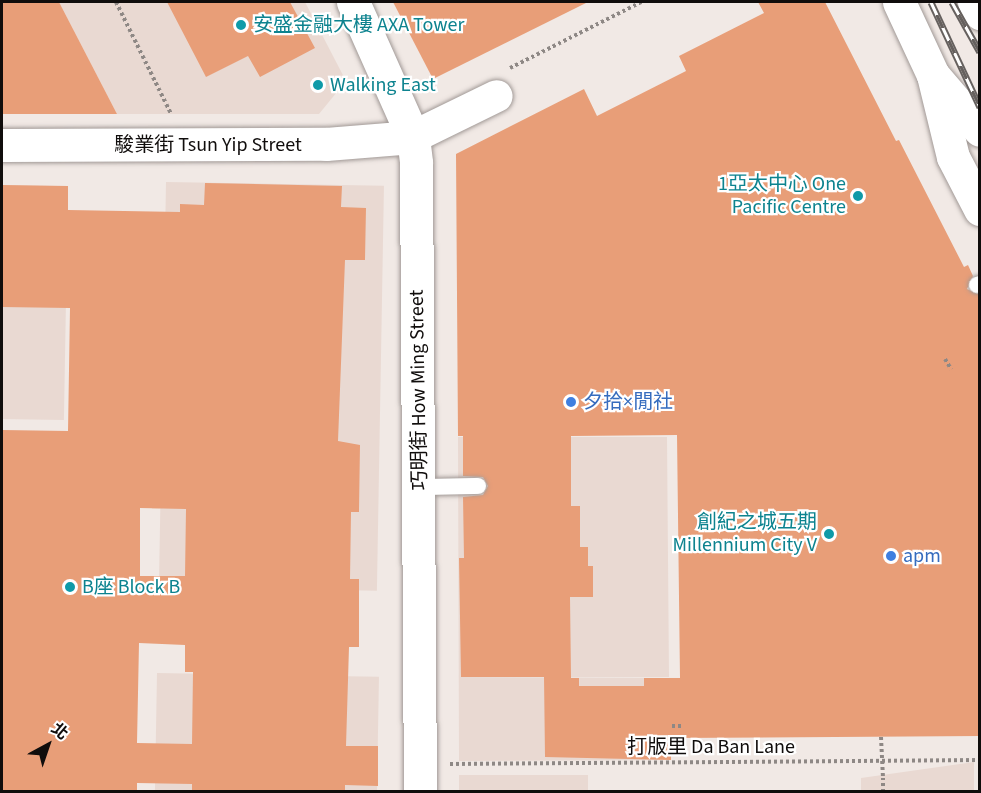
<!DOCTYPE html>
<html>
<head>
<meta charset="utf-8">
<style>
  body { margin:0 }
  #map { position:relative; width:981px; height:793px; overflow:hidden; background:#f1e9e5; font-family:"Source Sans 3","Noto Sans TC",sans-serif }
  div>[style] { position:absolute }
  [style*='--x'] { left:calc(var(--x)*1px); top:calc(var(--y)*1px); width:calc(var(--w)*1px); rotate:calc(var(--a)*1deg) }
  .built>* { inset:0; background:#e9d9d2; transform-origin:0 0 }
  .building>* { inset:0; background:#e89e78 }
  .path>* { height:4px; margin-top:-2px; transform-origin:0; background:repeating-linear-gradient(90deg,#8e8885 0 3px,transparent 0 6px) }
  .roads { filter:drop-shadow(0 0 2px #a19996) drop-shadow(0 0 2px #a19996) }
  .service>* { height:16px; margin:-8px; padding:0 8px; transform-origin:8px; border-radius:8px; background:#fff }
  .minor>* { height:32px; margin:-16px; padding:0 16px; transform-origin:16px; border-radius:16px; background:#fff }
  .tertiary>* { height:33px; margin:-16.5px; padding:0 16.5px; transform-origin:16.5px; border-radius:16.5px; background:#fff }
  .secondary>* { height:33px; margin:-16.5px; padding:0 16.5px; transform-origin:16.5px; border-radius:16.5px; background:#fff }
  .trunk>* { height:33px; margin:-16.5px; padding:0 16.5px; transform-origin:16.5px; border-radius:16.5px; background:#fff }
  .rail>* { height:7px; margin-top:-3.5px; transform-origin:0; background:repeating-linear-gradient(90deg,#fff 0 14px,#65605e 0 28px); box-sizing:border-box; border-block:2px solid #65605e }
  .path-bridge>* { height:4px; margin-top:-2px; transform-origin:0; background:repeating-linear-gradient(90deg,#8e8885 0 3px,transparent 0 6px) }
  .dots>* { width:16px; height:16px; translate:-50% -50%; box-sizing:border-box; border:3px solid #fff; border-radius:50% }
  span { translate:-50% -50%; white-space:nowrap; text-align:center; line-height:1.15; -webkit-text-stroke:4.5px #fff; paint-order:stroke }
  .culture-label { font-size:20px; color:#0d838f }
  .left { translate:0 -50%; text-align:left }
  .right { translate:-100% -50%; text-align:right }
  .street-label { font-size:20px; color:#100d0c }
  .shop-label { font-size:20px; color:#366cbe }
  .frame { position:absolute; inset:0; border:3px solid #100d0c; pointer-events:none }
  .north { position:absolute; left:18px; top:715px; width:60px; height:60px; -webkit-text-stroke:4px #fff; paint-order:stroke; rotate:40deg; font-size:16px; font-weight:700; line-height:24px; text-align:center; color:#100d0c }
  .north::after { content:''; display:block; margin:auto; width:21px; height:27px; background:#100d0c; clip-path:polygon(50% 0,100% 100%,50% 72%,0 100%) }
</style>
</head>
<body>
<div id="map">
  <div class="built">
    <i style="clip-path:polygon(59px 2px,305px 2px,346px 81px,319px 114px,117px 114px)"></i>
    <i style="left:166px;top:182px;width:218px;height:405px;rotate:1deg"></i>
    <i style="left:2px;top:185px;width:66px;height:234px;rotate:1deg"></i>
    <i style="clip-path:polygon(458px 437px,667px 437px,669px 677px,460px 678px,671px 678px,671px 760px,459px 761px)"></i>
    <i style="left:157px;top:673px;width:222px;height:119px;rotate:1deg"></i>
    <i style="clip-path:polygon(974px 762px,974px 791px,861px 791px,861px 778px)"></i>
    <i style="left:459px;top:775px;width:129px;height:16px"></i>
  </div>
  <div class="building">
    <i style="clip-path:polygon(2px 2px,59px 2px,117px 114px,2px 114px)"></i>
    <i style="clip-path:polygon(167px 2px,290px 2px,315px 48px,260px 77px,248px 56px,206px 77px)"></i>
    <i style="clip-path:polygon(393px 2px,588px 2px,433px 79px)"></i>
    <i style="clip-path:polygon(evenodd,758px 2px,825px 2px,896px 141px,899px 140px,964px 267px,968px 265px,973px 276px,967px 289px,980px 295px,980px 736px,671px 738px,671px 760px,545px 757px,544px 677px,461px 677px,459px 558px,464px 558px,463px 497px,483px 495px,488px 486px,483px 477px,463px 476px,463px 436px,458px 436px,456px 154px,584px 89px,597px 116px,686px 71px,679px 56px,764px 13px,758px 2px,677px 435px,680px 678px,644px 678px,644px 686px,579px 686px,579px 678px,571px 678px,570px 597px,593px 597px,593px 566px,588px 566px,588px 547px,580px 547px,580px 506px,571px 506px,571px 436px,677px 435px)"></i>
    <i style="clip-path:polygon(evenodd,205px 183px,342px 186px,341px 207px,366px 208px,365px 260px,345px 260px,338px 441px,360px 445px,359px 512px,351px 512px,350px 579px,359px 579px,359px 647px,349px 647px,346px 746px,378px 746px,378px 786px,345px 785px,345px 792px,192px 792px,192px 784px,137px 783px,137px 792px,2px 792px,2px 430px,68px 431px,70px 308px,2px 307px,2px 185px,68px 186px,68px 210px,180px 212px,180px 204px,204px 205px,205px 183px,140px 508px,186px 509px,185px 576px,140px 576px,140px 508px,205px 183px,139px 643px,185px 645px,185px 672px,193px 672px,192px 744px,137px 743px,139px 643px)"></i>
  </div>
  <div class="path">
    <i style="--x:116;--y:2;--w:125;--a:63.8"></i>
    <i style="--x:510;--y:68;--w:147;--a:-26.7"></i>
    <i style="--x:945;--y:359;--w:12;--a:59"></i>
    <i style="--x:672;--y:726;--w:9;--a:0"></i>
    <i style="--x:450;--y:764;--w:530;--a:-0.43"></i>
    <i style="--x:883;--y:792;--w:14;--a:-90"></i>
  </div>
  <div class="roads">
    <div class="service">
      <i style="--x:977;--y:285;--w:3;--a:-18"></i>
      <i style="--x:421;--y:487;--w:57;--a:-1"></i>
    </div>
    <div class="minor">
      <i style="--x:413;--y:137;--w:93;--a:-26"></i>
    </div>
    <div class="tertiary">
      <i style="--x:353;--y:2;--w:148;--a:66"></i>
      <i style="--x:413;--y:137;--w:26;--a:83"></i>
      <i style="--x:416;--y:163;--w:629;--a:89.64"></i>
      <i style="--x:2;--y:145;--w:324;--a:-0.2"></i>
      <i style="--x:326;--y:144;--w:87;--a:-4.6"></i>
    </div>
    <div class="secondary">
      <i style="--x:933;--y:75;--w:84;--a:76.3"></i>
      <i style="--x:953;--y:157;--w:59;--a:62.6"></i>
    </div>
    <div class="trunk">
      <i style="--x:899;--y:2;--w:81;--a:65"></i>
      <i style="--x:933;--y:75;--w:72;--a:49.5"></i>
      <i style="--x:974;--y:2;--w:13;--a:61"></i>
    </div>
  </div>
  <div class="rail">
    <i style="--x:931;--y:2;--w:116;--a:65"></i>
    <i style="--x:952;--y:2;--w:57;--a:60.8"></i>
  </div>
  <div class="path-bridge">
    <i style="--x:881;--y:737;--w:41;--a:87.2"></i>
  </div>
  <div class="dots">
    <i style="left:241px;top:25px;background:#0f9aa8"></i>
    <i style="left:318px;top:85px;background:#0f9aa8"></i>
    <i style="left:858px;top:196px;background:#0f9aa8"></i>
    <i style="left:571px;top:402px;background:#3f7fe0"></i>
    <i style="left:829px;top:534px;background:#0f9aa8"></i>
    <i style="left:891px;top:556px;background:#3f7fe0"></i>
    <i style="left:70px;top:587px;background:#0f9aa8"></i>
  </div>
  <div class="culture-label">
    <span class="left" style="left:253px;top:25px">安盛金融大樓 AXA Tower</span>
    <span class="left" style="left:330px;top:85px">Walking East</span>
    <span class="right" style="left:846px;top:196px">1亞太中心 One<br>Pacific Centre</span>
    <span class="right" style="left:817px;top:534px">創紀之城五期<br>Millennium City V</span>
    <span class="left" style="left:82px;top:587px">B座 Block B</span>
  </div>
  <div class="street-label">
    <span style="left:208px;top:145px">駿業街 Tsun Yip Street</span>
    <span style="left:419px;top:390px;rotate:-91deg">巧明街 How Ming Street</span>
    <span style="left:711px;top:747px">打版里 Da Ban Lane</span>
  </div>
  <div class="shop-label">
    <span class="left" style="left:583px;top:402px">夕拾×閒社</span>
    <span class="left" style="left:903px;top:556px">apm</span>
  </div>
  <div class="frame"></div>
  <div class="north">北</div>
</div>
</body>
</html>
